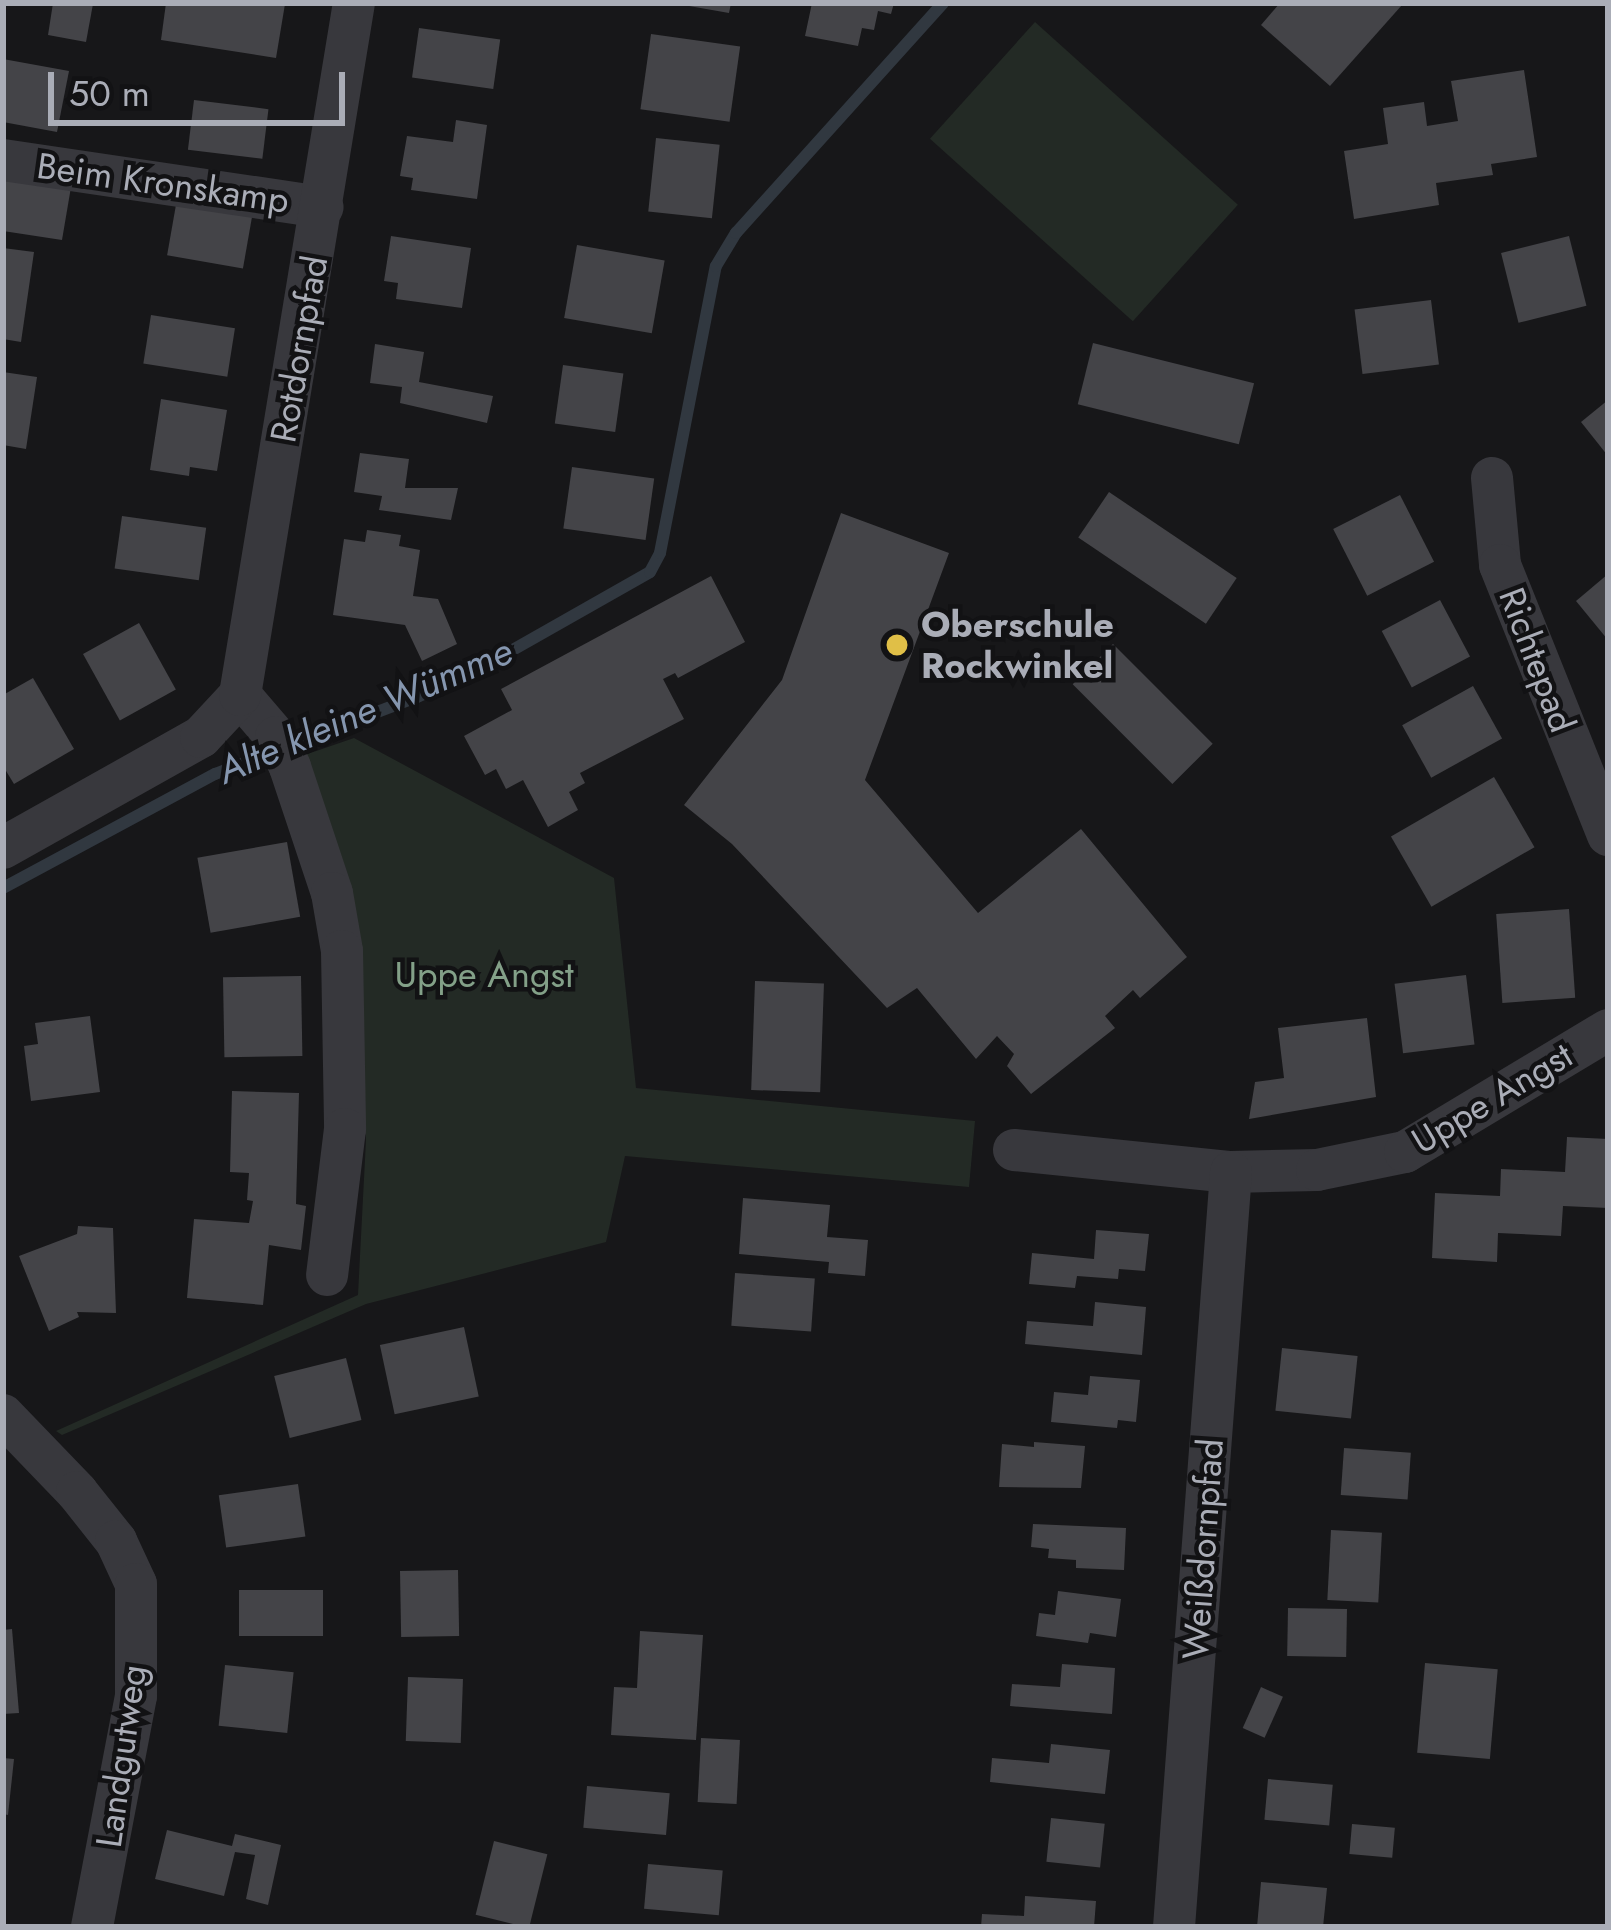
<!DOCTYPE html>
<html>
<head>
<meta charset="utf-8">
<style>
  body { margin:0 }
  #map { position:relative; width:1611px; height:1930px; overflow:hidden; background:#171719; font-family:Jost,sans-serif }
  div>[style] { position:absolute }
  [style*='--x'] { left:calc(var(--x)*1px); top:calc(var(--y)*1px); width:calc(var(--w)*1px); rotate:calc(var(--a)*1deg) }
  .green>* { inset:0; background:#232a25; transform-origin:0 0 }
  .stream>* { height:12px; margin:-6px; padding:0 6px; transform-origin:6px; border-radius:6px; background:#313840 }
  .building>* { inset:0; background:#444448; transform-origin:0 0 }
  .minor>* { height:42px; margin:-21px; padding:0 21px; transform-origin:21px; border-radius:21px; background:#38383d }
  .dots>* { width:33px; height:33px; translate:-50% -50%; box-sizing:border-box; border:6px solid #121214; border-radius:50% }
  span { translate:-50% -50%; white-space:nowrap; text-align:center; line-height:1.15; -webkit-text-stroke:9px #121214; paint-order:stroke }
  .street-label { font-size:36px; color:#aaadb7 }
  .poi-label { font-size:36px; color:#aaadb7; font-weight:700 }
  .left { translate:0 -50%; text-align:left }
  .park-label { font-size:36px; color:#83a088 }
  .water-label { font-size:39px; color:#8596af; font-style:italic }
  .frame { position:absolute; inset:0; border:6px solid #aaadb7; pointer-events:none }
  .scale { position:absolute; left:48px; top:72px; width:297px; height:54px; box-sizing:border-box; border:6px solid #aaadb7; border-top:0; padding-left:15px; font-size:36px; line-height:42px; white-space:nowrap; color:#aaadb7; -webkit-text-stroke:9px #121214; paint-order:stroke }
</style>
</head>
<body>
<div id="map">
  <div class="green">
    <i style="left:1035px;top:22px;width:273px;height:157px;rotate:42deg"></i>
    <i style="clip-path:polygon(354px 738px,614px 878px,636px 1088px,975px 1121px,969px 1187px,625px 1156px,606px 1242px,366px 1304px,62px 1435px,56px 1431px,358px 1295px,366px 1140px,352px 887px,290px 760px)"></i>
  </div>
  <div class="stream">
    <i style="--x:3;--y:888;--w:241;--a:-28.3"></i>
    <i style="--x:215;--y:774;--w:216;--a:-20.9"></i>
    <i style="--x:417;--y:697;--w:70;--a:-24.4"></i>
    <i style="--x:481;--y:668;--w:194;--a:-29.6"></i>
    <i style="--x:650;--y:572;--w:21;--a:-62"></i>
    <i style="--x:660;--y:553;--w:292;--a:-79"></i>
    <i style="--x:716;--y:266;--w:39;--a:-59"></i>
    <i style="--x:736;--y:233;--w:309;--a:-48"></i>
  </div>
  <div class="building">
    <i style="clip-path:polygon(53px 3px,93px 4px,86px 42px,48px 35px)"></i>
    <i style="clip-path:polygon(166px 3px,285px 4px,276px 58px,161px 40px)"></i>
    <i style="clip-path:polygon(672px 3px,731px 3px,729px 13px)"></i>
    <i style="clip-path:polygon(812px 3px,894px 3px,891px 14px,878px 11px,874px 30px,862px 28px,858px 46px,805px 36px)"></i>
    <i style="clip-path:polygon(1280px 3px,1400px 3px,1402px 5px,1330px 86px,1261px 25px)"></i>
    <i style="left:419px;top:28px;width:82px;height:50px;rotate:8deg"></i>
    <i style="left:651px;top:34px;width:90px;height:76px;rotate:8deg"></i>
    <i style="clip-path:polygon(3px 59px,69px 71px,57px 132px,3px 122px)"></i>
    <i style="clip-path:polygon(1524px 70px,1537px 157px,1491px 164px,1493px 175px,1436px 183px,1439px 205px,1354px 219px,1344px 151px,1388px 144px,1383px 108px,1424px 102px,1427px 126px,1458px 121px,1451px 81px)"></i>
    <i style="left:194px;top:100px;width:75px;height:50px;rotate:7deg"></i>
    <i style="clip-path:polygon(456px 120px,487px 125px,477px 199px,411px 190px,413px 178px,400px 176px,407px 136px,453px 142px)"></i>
    <i style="left:656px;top:138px;width:64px;height:74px;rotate:6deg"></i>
    <i style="clip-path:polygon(3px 176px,71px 187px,62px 240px,3px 231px)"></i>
    <i style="left:177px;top:199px;width:77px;height:57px;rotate:10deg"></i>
    <i style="clip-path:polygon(391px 236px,471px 248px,462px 308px,396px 299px,398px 283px,384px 281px)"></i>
    <i style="left:1569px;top:236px;width:72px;height:70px;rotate:76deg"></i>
    <i style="left:577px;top:245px;width:89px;height:74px;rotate:10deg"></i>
    <i style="clip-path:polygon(3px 248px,34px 252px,21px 342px,3px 339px)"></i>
    <i style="left:1431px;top:300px;width:65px;height:77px;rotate:83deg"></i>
    <i style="left:151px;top:315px;width:85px;height:49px;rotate:9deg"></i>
    <i style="left:1093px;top:343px;width:166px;height:63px;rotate:14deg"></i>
    <i style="clip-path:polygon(375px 344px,424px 352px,419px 382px,493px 396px,487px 423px,400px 403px,402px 387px,370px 383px)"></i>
    <i style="left:563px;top:365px;width:61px;height:59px;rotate:8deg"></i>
    <i style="clip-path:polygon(3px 372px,37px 377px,26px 449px,3px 445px)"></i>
    <i style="clip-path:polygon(161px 399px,227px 410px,217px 471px,190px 467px,189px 476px,150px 470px)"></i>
    <i style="clip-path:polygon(1608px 400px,1608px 456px,1581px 422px)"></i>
    <i style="clip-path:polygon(360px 453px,409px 459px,405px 488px,458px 488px,451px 520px,379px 510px,382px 496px,354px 492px)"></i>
    <i style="left:572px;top:467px;width:83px;height:62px;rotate:8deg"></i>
    <i style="left:1109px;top:492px;width:154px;height:55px;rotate:34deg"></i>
    <i style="left:1400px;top:495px;width:75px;height:75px;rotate:63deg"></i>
    <i style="clip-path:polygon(841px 513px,949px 553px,865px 780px,978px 913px,1081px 829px,1187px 957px,1140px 998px,1133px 990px,1105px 1016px,1115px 1028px,1031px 1094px,1007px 1066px,1014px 1054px,997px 1036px,976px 1059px,917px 988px,887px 1008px,732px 844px,684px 805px,782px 680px)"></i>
    <i style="left:122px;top:516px;width:85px;height:53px;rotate:8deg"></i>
    <i style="clip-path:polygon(367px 530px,401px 535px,399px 546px,420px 550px,413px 596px,438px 599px,457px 644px,422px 661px,405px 625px,333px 615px,344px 539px,365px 542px)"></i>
    <i style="clip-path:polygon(1608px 574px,1608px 640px,1576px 601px)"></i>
    <i style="clip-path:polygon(711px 576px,745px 642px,678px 678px,675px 673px,663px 679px,684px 719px,580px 773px,585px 783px,569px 792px,578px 810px,548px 827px,523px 780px,506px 789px,496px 769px,485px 775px,464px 736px,512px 710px,501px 689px)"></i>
    <i style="left:1440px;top:600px;width:64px;height:66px;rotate:62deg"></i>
    <i style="left:139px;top:623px;width:76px;height:64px;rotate:61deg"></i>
    <i style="left:1113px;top:644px;width:141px;height:57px;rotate:45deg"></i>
    <i style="clip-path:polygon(33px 678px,74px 749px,14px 784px,3px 766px,3px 695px)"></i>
    <i style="left:1473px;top:686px;width:60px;height:81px;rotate:61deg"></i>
    <i style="left:1494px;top:777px;width:81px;height:119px;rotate:60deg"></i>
    <i style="left:287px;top:842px;width:76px;height:91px;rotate:80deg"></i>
    <i style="left:1569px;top:909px;width:89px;height:73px;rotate:86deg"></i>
    <i style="left:1466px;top:975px;width:70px;height:72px;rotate:83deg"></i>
    <i style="left:301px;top:976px;width:80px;height:78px;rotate:89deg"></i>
    <i style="left:755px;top:981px;width:69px;height:109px;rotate:2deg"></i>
    <i style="clip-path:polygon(90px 1016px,100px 1092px,31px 1101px,24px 1046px,38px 1044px,35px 1023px)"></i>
    <i style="clip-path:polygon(1367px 1018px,1376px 1097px,1249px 1119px,1255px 1082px,1284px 1078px,1278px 1028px)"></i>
    <i style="clip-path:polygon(232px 1091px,299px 1093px,296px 1204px,306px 1206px,301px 1250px,269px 1245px,263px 1305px,187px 1298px,194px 1219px,249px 1223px,253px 1201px,247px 1200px,249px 1173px,230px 1172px)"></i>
    <i style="clip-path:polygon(1567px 1137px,1608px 1139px,1608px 1208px,1563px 1206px,1561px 1236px,1498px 1233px,1497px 1262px,1432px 1258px,1435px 1193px,1500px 1196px,1501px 1169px,1565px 1172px)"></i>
    <i style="clip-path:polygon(743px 1198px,830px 1205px,827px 1237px,868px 1240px,865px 1276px,828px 1273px,829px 1262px,739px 1254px)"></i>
    <i style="clip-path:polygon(78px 1226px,113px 1228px,116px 1313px,77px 1312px,79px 1317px,49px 1331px,19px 1256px,77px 1234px)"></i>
    <i style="clip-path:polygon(1096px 1230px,1149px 1234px,1145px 1271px,1119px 1269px,1118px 1279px,1077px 1276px,1075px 1288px,1029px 1284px,1032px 1253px,1094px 1259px)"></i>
    <i style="left:735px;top:1273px;width:80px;height:53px;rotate:4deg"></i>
    <i style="clip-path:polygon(1095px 1302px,1146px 1307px,1142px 1355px,1025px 1344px,1027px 1321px,1093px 1326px)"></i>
    <i style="left:464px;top:1327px;width:71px;height:86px;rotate:78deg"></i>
    <i style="left:1282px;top:1348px;width:76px;height:63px;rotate:6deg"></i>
    <i style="left:346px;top:1358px;width:64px;height:74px;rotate:76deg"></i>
    <i style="clip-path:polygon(1090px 1376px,1140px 1380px,1136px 1422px,1118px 1420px,1117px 1428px,1051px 1422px,1054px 1392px,1088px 1395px)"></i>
    <i style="clip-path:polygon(1034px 1442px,1085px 1446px,1081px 1488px,999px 1487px,1002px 1444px,1034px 1447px)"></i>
    <i style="left:1344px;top:1448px;width:67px;height:47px;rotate:4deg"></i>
    <i style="left:298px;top:1484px;width:53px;height:80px;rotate:82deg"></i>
    <i style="clip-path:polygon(1033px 1524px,1126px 1528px,1124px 1570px,1076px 1568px,1076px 1560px,1048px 1558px,1049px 1549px,1031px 1547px)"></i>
    <i style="left:1331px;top:1530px;width:51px;height:70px;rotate:3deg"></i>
    <i style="left:458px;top:1570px;width:66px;height:58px;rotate:89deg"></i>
    <i style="left:323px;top:1590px;width:46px;height:84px;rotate:90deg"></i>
    <i style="clip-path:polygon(1058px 1591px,1121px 1599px,1116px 1637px,1090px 1633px,1088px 1643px,1036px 1636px,1039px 1613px,1055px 1615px)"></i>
    <i style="left:1288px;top:1608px;width:59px;height:48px;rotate:1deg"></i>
    <i style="clip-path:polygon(12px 1629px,19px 1713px,3px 1714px,3px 1630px)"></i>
    <i style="clip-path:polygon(640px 1631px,703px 1635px,696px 1740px,611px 1735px,614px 1687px,637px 1688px)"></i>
    <i style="left:1425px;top:1663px;width:73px;height:90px;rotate:5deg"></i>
    <i style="clip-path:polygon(1062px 1664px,1115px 1668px,1112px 1714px,1010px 1706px,1012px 1684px,1060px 1687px)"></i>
    <i style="left:225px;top:1665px;width:69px;height:61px;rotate:6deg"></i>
    <i style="left:408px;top:1677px;width:55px;height:64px;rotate:2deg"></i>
    <i style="left:1261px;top:1687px;width:24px;height:45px;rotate:24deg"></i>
    <i style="left:701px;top:1738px;width:39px;height:64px;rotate:3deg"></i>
    <i style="clip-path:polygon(1051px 1744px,1110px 1750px,1105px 1794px,990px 1782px,992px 1758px,1049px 1763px)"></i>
    <i style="clip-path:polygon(3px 1758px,14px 1759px,8px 1815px,3px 1814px)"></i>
    <i style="left:1268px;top:1779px;width:65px;height:41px;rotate:5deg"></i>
    <i style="left:587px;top:1786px;width:83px;height:42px;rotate:5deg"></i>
    <i style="left:1051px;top:1818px;width:54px;height:44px;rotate:6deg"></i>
    <i style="left:1352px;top:1824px;width:43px;height:30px;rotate:5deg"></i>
    <i style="clip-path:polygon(167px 1830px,232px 1846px,235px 1834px,281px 1845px,268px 1905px,246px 1899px,255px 1855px,235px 1852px,224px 1896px,155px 1879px)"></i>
    <i style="left:494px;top:1841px;width:55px;height:76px;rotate:14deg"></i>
    <i style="left:648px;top:1864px;width:75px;height:45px;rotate:5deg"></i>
    <i style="clip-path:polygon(1261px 1882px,1327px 1888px,1323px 1927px,1257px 1927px)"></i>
    <i style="clip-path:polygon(1025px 1896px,1096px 1901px,1094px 1927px,981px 1927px,982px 1914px,1024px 1916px)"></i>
  </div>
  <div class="minor">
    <i style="--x:3;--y:160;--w:323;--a:8.4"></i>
    <i style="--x:1492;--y:478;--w:87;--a:84.7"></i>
    <i style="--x:1500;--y:565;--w:291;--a:68.2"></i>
    <i style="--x:240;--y:695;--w:55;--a:49.4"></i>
    <i style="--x:276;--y:737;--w:33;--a:65"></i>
    <i style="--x:290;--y:767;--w:133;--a:71.6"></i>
    <i style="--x:332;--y:893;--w:59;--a:80.2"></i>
    <i style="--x:342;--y:951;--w:178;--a:89"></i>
    <i style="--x:345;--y:1129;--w:147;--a:97"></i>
    <i style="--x:3;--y:848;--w:227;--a:-29.3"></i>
    <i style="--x:201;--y:737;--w:57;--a:-47.1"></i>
    <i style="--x:240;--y:695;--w:701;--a:-80.65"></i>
    <i style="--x:1014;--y:1150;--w:218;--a:5.8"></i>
    <i style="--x:1231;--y:1172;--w:86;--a:-1.3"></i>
    <i style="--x:1317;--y:1170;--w:90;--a:-11.6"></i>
    <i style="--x:1405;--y:1152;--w:237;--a:-31"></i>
    <i style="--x:3;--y:1415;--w:107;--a:46.1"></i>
    <i style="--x:77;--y:1492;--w:63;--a:51.5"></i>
    <i style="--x:116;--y:1541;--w:47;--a:65.1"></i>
    <i style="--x:136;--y:1584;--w:112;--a:90"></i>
    <i style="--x:136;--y:1696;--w:235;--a:100.8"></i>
    <i style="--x:1174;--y:1927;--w:757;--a:-85.68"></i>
  </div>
  <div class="dots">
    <i style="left:897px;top:645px;background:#e0bf47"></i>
  </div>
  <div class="street-label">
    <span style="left:163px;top:183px;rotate:8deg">Beim Kronskamp</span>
    <span style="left:299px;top:349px;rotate:-80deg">Rotdornpfad</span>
    <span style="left:1537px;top:660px;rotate:69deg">Richtepad</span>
    <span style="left:1492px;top:1098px;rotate:-31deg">Uppe Angst</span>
    <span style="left:1203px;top:1549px;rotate:-86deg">Weißdornpfad</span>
    <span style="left:121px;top:1756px;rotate:-82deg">Landgutweg</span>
  </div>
  <div class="poi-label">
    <span class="left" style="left:921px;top:645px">Oberschule<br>Rockwinkel</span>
  </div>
  <div class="park-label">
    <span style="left:484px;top:975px">Uppe Angst</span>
  </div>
  <div class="water-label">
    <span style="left:365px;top:711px;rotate:-23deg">Alte kleine Wümme</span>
  </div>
  <div class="frame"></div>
  <div class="scale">50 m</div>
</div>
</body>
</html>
